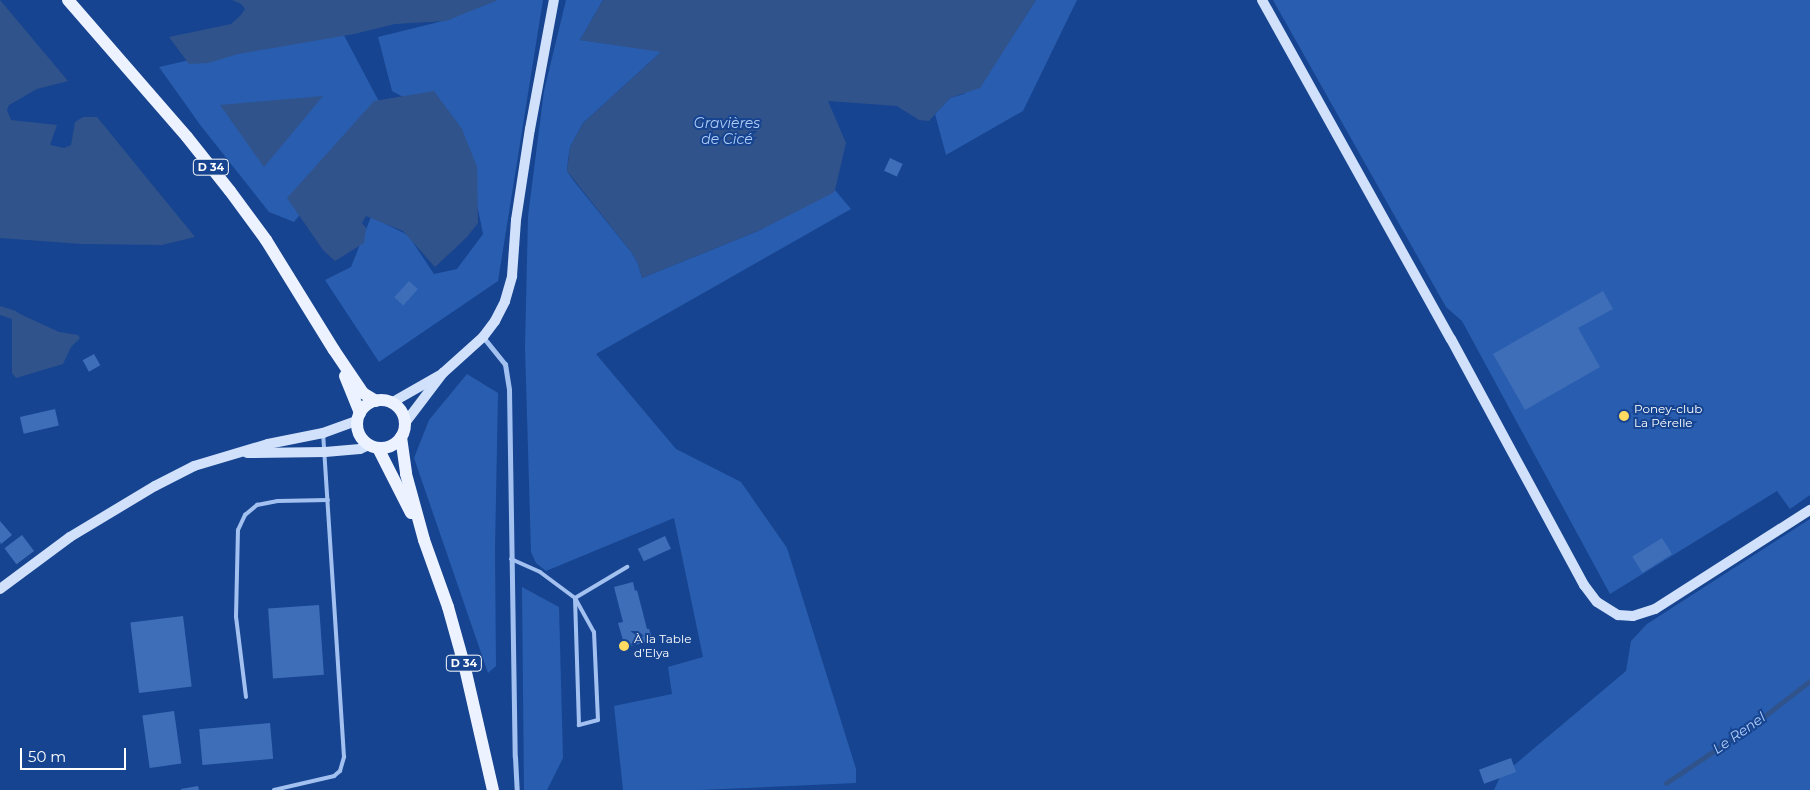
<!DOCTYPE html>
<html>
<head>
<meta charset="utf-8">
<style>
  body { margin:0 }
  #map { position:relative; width:1810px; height:790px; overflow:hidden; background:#164490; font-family:Montserrat,sans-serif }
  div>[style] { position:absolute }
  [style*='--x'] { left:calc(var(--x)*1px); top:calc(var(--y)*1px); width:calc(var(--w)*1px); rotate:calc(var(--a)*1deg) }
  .green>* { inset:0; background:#295daf }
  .water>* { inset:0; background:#31538b }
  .stream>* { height:4.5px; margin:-2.25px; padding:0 2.25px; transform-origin:2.25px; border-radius:2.25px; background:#31538b }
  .building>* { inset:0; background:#3f6eb9; transform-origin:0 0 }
  .service>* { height:4px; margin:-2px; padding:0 2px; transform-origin:2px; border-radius:2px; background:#a3c1f0 }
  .minor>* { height:5px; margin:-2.5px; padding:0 2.5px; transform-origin:2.5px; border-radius:2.5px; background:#a3c1f0 }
  .secondary>* { height:10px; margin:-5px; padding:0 5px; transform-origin:5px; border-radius:5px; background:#d1e1fb }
  .primary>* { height:12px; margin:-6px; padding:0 6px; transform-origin:6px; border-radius:6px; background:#ecf2ff }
  .primary>.ring { margin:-6px; padding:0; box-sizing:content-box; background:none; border:12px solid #ecf2ff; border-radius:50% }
  .dots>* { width:14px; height:14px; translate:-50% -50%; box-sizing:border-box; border:2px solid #164490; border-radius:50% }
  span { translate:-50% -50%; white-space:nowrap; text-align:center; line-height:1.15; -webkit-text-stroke:4px #164490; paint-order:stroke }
  .shield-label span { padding:1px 4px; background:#164490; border:1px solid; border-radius:4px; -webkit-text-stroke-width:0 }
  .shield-label { font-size:11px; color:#fff; font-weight:700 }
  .poi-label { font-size:12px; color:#fff }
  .left { translate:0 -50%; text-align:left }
  .water-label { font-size:14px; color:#afccf7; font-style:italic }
  .scale { position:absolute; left:20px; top:748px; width:106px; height:22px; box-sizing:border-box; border:2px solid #fff; border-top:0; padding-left:6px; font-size:15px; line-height:18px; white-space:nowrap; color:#fff; -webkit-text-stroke:4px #164490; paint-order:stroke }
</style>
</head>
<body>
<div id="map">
  <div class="green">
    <i style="clip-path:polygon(485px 0,543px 0,498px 281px,379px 362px,325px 280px,351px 267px,371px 217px,408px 235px,434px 274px,457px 269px,483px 234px,462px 129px,392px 91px,378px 37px,451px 19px)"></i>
    <i style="clip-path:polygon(566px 0,603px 0,580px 40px,662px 51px,583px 123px,570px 147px,568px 160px,567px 171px,573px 180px,632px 253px,638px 264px,642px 278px,758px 231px,835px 190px,851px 209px,596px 354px,676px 449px,741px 482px,787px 548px,856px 769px,856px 783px,700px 790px,623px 790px,614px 706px,672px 694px,668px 667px,703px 657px,674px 518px,546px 571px,536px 563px,531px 552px,525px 347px,528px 216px,544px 91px)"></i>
    <i style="clip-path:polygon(1036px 0,1077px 0,1023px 111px,946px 155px,935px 114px,950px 98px,964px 94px,1018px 28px)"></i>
    <i style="clip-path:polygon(1273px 0,1810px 0,1810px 495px,1790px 509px,1777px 491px,1610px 594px,1462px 321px,1446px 307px)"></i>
    <i style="clip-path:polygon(339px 26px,384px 111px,294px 222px,269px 212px,201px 126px,159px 67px)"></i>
    <i style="clip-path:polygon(467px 374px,498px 393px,495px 549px,496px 666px,488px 673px,414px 458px,429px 420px)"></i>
    <i style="clip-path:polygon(1810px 519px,1810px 790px,1494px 790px,1500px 777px,1626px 671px,1631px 641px,1647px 624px)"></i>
    <i style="clip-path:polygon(522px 587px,559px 607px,563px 758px,547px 790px,524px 790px)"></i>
  </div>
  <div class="water">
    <i style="clip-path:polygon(0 0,68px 81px,37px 89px,9px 105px,7px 110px,11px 120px,57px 125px,50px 145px,64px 148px,71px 145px,75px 122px,83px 117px,97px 117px,195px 237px,162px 245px,82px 244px,0 238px)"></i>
    <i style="clip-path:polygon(232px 0,498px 0,446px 21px,395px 24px,354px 34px,238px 54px,208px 63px,189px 64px,169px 37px,231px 24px,241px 15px,245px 9px,241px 4px)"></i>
    <i style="clip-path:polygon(603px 0,1036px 0,980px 88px,950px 98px,929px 121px,919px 120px,897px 106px,828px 101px,846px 143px,835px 190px,833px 193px,758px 231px,642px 278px,638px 264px,632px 253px,567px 171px,570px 147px,583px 123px,661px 52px,580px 40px)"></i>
    <i style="clip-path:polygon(434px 91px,462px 129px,477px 167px,478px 223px,467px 237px,435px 267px,403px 231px,366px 216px,362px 223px,366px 228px,364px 243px,335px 261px,323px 250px,287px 198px,374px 101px)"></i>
    <i style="clip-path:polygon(323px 96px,264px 167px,220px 105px)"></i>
    <i style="clip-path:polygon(0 306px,16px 311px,18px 313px,59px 332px,78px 335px,80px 338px,71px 347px,63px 364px,16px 378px,12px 373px,12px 319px,0 315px)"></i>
  </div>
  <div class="stream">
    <i style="--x:1666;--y:783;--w:105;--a:-33.7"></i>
    <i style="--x:1753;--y:725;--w:72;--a:-37.7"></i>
  </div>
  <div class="building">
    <i style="left:890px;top:158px;width:14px;height:14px;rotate:25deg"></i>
    <i style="left:409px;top:281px;width:12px;height:22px;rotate:42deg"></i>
    <i style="clip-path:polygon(1603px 291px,1613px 309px,1578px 328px,1600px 367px,1525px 410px,1493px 354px)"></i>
    <i style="left:94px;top:354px;width:13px;height:13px;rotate:61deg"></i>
    <i style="left:55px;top:409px;width:17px;height:36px;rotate:77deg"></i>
    <i style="clip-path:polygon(0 521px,12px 535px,1px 544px,0 542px)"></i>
    <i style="left:22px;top:535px;width:20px;height:22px;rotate:53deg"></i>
    <i style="left:665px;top:536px;width:14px;height:30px;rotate:65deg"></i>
    <i style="left:1662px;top:538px;width:19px;height:35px;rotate:58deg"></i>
    <i style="clip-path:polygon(633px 582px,635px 591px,637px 590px,647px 629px,649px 629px,653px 641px,625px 647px,618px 623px,623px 622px,614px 587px)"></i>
    <i style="left:319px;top:605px;width:70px;height:51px;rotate:86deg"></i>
    <i style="left:183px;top:616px;width:71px;height:53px;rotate:83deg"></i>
    <i style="left:174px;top:711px;width:53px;height:32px;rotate:82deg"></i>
    <i style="left:270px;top:723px;width:36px;height:71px;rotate:85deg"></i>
    <i style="left:1511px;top:758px;width:15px;height:34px;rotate:70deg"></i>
    <i style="clip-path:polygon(198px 786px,199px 790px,181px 790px,181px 789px)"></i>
  </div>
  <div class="service">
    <i style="--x:511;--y:559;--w:32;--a:24"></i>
    <i style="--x:540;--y:572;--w:44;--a:36.6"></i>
    <i style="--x:575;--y:598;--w:39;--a:61"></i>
    <i style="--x:594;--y:632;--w:88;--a:87.4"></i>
    <i style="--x:598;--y:720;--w:20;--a:165"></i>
    <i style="--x:579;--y:725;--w:127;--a:-91.8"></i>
    <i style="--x:575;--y:598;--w:61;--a:-30.8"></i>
    <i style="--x:246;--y:697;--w:81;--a:-97.1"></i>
    <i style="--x:236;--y:617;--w:87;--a:-88.7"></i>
    <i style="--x:238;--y:530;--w:17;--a:-65"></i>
    <i style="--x:245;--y:515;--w:16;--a:-40"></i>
    <i style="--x:257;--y:505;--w:21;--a:-11"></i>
    <i style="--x:278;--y:501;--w:50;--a:-1.1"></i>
    <i style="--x:274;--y:790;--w:62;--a:-13.1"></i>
    <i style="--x:334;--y:776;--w:8;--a:-40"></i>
    <i style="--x:340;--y:771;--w:15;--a:-74"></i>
    <i style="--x:344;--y:757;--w:323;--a:-93.7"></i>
  </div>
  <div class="minor">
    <i style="--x:483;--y:337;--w:35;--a:51"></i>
    <i style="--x:505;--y:364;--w:26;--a:81"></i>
    <i style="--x:509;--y:390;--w:367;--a:89.1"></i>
    <i style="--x:515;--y:757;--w:33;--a:87"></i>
  </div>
  <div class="secondary">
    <i style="--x:1262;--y:0;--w:388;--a:60.9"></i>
    <i style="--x:1451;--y:339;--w:280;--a:61.6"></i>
    <i style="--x:1584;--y:585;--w:21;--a:53"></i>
    <i style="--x:1597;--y:602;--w:25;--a:32"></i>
    <i style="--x:1618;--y:615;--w:15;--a:4"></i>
    <i style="--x:1633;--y:616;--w:23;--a:-18"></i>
    <i style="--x:1655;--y:609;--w:184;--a:-32.6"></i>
    <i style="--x:391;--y:403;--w:56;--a:-29.7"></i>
    <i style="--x:405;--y:423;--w:63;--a:-52.8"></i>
    <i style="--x:443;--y:373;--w:54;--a:-42"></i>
    <i style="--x:483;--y:337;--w:20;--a:-53"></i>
    <i style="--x:495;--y:321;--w:22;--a:-63"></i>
    <i style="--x:505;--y:301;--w:26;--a:-74"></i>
    <i style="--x:512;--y:276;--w:56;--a:-85.9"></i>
    <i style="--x:516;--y:220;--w:92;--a:-81.3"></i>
    <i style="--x:530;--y:129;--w:131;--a:-79.5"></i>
    <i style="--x:247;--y:453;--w:78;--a:-0.7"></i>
    <i style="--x:325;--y:452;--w:35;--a:-5"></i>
    <i style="--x:360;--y:449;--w:10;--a:-24"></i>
    <i style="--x:0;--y:589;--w:87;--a:-36.6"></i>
    <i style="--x:70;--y:537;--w:99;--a:-31"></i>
    <i style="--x:155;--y:486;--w:44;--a:-27.1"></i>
    <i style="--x:194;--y:466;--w:77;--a:-16.6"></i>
    <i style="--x:268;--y:444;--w:56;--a:-11.3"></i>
    <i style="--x:323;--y:433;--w:37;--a:-20"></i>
  </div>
  <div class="primary">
    <i style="--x:68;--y:0;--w:181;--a:49"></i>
    <i style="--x:187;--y:137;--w:69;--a:51.5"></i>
    <i style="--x:230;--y:191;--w:61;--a:53.7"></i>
    <i style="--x:266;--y:240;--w:129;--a:58.3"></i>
    <i style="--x:334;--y:350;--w:52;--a:56"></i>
    <i style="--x:363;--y:393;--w:15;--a:32"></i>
    <i style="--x:345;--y:376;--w:40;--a:68"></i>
    <i class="ring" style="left:357px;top:400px;width:36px;height:36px"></i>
    <i style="--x:401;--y:437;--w:37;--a:82"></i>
    <i style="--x:406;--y:474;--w:68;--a:74.7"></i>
    <i style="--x:424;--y:540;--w:71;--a:70.3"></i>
    <i style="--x:448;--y:607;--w:63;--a:74.4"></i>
    <i style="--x:465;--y:668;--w:125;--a:77.1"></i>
    <i style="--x:378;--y:448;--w:73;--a:63.1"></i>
  </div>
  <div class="dots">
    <i style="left:1624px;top:416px;background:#ffdb62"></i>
    <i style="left:624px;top:646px;background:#ffdb62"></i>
  </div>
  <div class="shield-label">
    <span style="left:211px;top:167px">D 34</span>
    <span style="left:464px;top:663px">D 34</span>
  </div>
  <div class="poi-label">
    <span class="left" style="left:1634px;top:416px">Poney-club<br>La Pérelle</span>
    <span class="left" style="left:634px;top:646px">À la Table<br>d’Elya</span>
  </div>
  <div class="water-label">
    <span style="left:727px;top:131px">Gravières<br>de Cicé</span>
    <span style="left:1739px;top:733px;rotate:-35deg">Le Renel</span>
  </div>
  <div class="scale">50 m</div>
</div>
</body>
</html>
